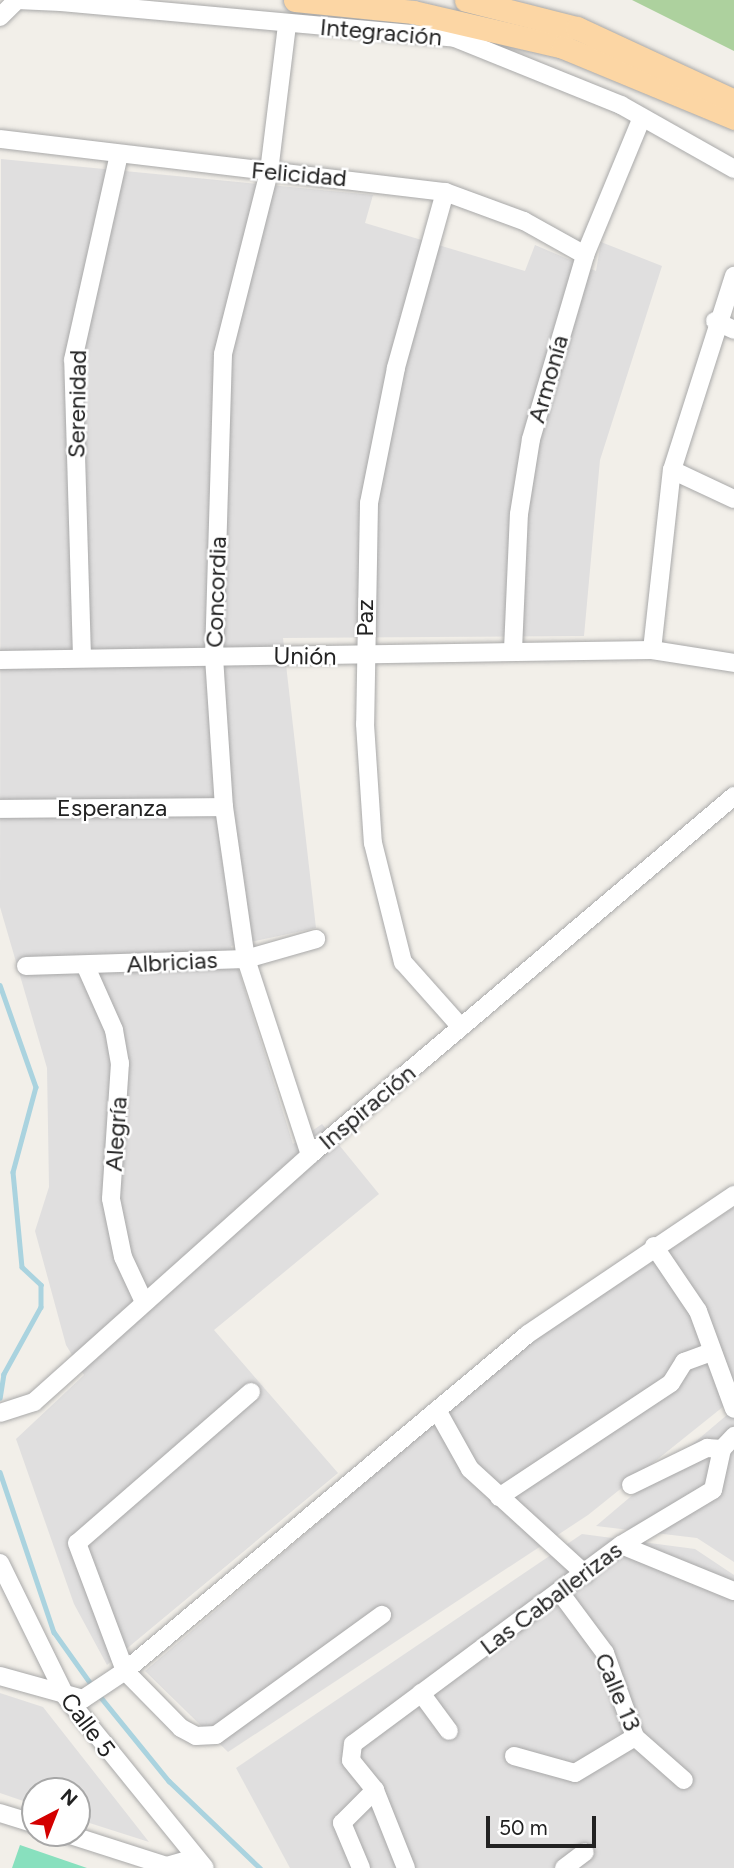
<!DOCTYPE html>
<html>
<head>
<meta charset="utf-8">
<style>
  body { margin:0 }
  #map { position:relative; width:734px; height:1868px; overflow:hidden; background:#f2efe9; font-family:Figtree,sans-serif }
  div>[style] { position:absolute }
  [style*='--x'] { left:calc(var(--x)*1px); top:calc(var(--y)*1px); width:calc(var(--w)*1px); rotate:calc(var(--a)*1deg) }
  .residential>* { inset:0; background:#e0dfdf }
  .forest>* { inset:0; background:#add19e }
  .pitch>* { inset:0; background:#88e0be }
  .stream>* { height:4.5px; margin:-2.25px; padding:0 2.25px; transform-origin:2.25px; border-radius:2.25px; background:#aad3df }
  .roads { filter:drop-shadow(0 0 2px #a9a9a9) drop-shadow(0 0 2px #a9a9a9) }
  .minor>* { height:18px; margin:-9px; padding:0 9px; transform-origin:9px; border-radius:9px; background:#fff }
  .major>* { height:23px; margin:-11.5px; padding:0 11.5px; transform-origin:11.5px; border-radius:11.5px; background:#fcd6a4 }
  span { translate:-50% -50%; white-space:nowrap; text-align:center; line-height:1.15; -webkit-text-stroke:5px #fff; paint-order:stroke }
  .street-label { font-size:24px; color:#222 }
  .north { position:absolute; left:21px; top:1777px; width:70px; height:70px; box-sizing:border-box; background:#fff; border:2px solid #a7a7a7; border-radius:50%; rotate:42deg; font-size:19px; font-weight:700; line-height:28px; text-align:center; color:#222 }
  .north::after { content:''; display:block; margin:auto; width:24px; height:32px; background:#d40000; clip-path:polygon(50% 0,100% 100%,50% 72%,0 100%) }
  .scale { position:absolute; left:486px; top:1816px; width:110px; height:32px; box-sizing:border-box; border:4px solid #222; border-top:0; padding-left:9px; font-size:21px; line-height:24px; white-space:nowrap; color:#222; -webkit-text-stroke:5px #fff; paint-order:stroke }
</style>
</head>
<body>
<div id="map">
  <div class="residential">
    <i style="clip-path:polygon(1px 159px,373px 195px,365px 223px,525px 271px,535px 245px,596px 271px,601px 242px,662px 266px,600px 460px,584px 636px,283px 638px,316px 928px,231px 946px,293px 1144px,322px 1124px,379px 1194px,214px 1330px,338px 1473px,107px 1665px,74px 1604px,16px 1439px,84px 1375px,66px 1345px,35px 1231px,49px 1187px,47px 1068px,0 907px)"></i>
    <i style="clip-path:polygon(734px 1207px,734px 1398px,588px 1515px,228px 1752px,145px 1671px,520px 1350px)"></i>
    <i style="clip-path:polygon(734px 1409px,734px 1562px,697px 1538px,596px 1526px)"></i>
    <i style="clip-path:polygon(582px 1534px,695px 1549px,734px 1575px,734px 1868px,290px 1868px,236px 1768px)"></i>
    <i style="clip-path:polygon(0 1693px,43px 1707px,149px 1842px,77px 1819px,77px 1791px,35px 1791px,35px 1805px,0 1793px)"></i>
  </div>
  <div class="forest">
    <i style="clip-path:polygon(632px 0,734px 0,734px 51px)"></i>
  </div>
  <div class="pitch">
    <i style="clip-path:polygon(20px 1845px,87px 1868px,12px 1868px)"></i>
  </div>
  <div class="stream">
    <i style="--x:0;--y:985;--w:108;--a:70.6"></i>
    <i style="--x:36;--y:1087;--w:88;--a:105.1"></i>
    <i style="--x:13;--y:1172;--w:95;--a:84.6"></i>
    <i style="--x:22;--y:1267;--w:26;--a:43"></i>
    <i style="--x:41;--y:1285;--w:22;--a:90"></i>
    <i style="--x:41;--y:1307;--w:77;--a:118.9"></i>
    <i style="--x:4;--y:1374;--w:24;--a:99"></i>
    <i style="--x:0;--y:1472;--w:169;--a:71.4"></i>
    <i style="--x:54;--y:1632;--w:69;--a:54.5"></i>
    <i style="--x:99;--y:1695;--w:111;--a:50.9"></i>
    <i style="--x:169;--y:1781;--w:126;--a:43.7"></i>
  </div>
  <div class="roads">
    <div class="minor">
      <i style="--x:0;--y:17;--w:24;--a:-45"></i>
      <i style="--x:17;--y:0;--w:44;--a:2.6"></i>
      <i style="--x:61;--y:2;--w:396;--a:5.2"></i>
      <i style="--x:455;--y:38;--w:179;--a:22"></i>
      <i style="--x:621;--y:105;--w:130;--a:29.5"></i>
      <i style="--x:287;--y:25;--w:148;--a:97"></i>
      <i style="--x:269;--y:172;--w:188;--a:104.2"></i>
      <i style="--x:223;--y:354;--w:303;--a:91.7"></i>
      <i style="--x:214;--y:657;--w:150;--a:86.2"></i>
      <i style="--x:224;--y:807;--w:154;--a:81.8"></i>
      <i style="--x:246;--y:959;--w:206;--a:71.9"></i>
      <i style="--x:0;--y:139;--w:448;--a:6.8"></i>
      <i style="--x:445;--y:192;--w:84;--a:20.2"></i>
      <i style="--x:524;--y:221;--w:70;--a:29.1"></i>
      <i style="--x:445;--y:192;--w:183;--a:105.6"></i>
      <i style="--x:396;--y:368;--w:138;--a:101.3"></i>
      <i style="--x:369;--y:503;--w:221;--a:91"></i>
      <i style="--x:365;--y:724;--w:119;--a:86.2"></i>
      <i style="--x:373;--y:843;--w:123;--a:75.9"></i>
      <i style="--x:403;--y:962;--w:87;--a:48.3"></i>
      <i style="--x:715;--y:321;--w:21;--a:25"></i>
      <i style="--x:672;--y:470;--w:68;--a:25.1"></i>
      <i style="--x:513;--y:650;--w:136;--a:-87.5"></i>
      <i style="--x:519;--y:514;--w:76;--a:-80.9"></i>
      <i style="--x:531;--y:439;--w:192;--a:-73.6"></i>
      <i style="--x:585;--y:255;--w:146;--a:-67.5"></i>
      <i style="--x:652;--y:650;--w:181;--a:-83.7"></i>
      <i style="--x:672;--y:470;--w:204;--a:-72.3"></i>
      <i style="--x:82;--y:657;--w:297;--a:-91.7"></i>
      <i style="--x:73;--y:360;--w:210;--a:-77.4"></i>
      <i style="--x:0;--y:660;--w:652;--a:-0.88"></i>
      <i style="--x:652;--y:650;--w:83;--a:9"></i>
      <i style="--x:0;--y:809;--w:224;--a:-0.5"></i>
      <i style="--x:26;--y:966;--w:220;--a:-1.8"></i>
      <i style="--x:246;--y:959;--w:73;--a:-15.9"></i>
      <i style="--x:86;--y:967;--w:69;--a:66"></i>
      <i style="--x:114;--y:1030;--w:34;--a:80"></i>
      <i style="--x:120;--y:1063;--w:136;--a:93.8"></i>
      <i style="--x:111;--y:1199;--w:59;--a:78.3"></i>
      <i style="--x:123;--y:1257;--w:50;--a:65"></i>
      <i style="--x:654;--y:1246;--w:78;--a:55.9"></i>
      <i style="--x:698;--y:1311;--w:104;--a:69.8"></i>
      <i style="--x:251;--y:1392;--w:230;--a:139"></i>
      <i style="--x:77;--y:1543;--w:137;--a:69.4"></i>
      <i style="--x:125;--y:1671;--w:80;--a:45.5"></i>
      <i style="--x:181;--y:1728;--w:17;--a:28"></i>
      <i style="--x:196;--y:1736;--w:20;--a:-3"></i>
      <i style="--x:216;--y:1735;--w:205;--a:-35.9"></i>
      <i style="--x:437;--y:1410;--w:68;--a:60.8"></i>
      <i style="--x:470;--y:1469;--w:156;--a:42.4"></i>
      <i style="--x:0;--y:1413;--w:36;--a:-18"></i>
      <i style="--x:34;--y:1402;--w:370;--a:-41.8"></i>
      <i style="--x:310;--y:1155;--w:556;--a:-40.25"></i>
      <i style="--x:631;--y:1485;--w:85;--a:-26"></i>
      <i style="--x:707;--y:1448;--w:15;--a:4"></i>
      <i style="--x:499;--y:1497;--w:206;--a:-33.5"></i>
      <i style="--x:671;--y:1383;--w:25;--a:-58"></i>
      <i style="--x:684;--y:1362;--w:29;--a:-20"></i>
      <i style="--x:621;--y:1545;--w:122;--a:22.2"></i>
      <i style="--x:0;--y:1563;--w:149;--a:63.8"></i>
      <i style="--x:66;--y:1697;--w:220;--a:50.9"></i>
      <i style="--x:562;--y:1595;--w:72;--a:53.4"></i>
      <i style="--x:605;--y:1653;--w:89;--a:70.3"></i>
      <i style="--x:635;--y:1737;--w:65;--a:41.3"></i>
      <i style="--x:0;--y:1676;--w:86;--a:15.5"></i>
      <i style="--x:83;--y:1699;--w:50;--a:-33.7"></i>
      <i style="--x:125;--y:1671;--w:525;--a:-39.9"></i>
      <i style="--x:528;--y:1334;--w:249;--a:-34"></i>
      <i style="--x:421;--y:1693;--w:47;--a:53.6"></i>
      <i style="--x:514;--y:1756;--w:63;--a:15.6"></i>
      <i style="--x:575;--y:1773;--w:70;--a:-31"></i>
      <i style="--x:0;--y:1813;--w:37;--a:17"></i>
      <i style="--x:64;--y:1833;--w:108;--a:17.8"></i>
      <i style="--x:167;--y:1866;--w:29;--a:-16"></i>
      <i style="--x:361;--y:1868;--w:49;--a:-112.9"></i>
      <i style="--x:342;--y:1823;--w:47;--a:-45"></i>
      <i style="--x:406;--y:1868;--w:84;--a:-111.7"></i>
      <i style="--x:375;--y:1790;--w:38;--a:-129"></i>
      <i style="--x:351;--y:1760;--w:16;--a:-83"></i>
      <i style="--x:353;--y:1744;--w:334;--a:-36.6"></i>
      <i style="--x:621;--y:1545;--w:107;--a:-30.9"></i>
      <i style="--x:713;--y:1490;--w:42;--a:-77.6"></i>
      <i style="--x:722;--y:1449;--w:18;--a:-47"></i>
      <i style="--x:564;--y:1868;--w:26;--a:-37"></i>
    </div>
    <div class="major">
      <i style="--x:295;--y:0;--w:119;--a:5.8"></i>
      <i style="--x:413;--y:12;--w:154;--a:13.1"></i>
      <i style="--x:563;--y:47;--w:185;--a:22.5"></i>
      <i style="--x:466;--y:0;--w:114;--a:14.2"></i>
      <i style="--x:577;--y:28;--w:173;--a:24.9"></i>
    </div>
  </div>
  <div class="street-label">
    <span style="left:381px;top:32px;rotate:5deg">Integración</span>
    <span style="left:299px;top:174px;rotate:5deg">Felicidad</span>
    <span style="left:548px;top:379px;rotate:-74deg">Armonía</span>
    <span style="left:77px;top:404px;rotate:-89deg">Serenidad</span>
    <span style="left:216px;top:592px;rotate:-88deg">Concordia</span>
    <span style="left:365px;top:618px;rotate:-90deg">Paz</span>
    <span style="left:305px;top:656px;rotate:1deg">Unión</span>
    <span style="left:112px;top:808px">Esperanza</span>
    <span style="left:172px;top:962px;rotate:-3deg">Albricias</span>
    <span style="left:367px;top:1107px;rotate:-40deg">Inspiración</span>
    <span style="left:116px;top:1134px;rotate:-86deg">Alegría</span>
    <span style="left:551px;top:1598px;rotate:-37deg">Las Caballerizas</span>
    <span style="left:618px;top:1692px;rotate:67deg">Calle 13</span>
    <span style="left:88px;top:1725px;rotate:53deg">Calle 5</span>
  </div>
  <div class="north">N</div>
  <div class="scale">50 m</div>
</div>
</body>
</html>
